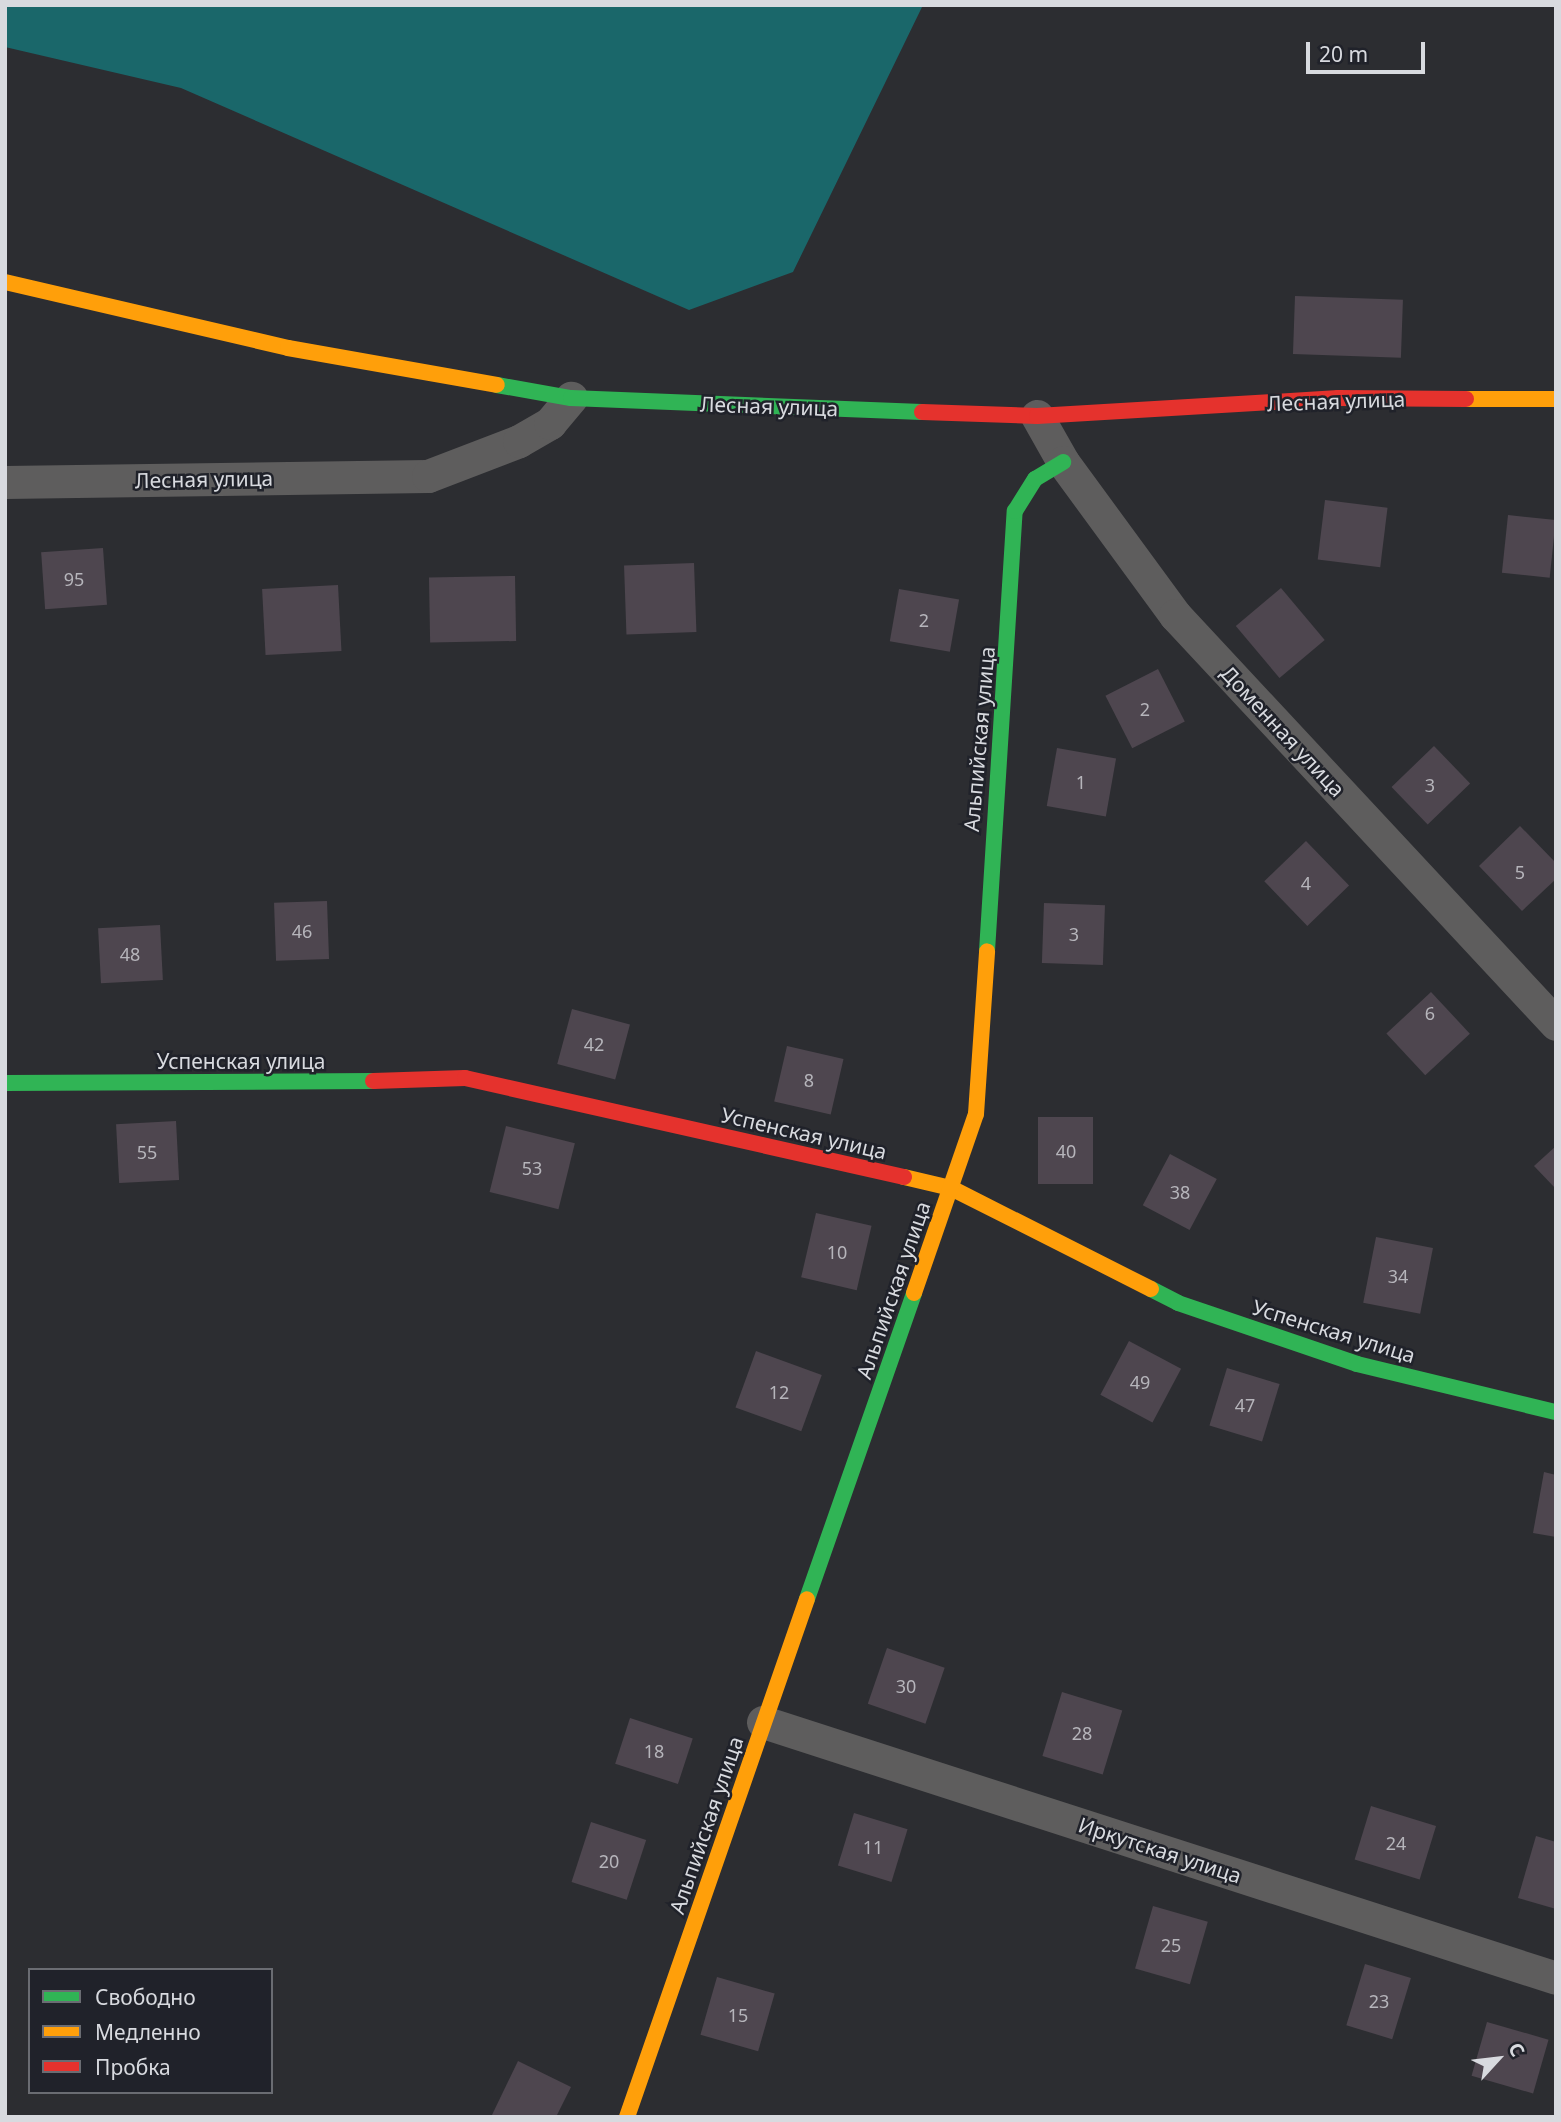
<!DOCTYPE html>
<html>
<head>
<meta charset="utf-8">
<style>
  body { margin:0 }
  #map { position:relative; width:1561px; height:2122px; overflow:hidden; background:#2c2d31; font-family:"Noto Sans",sans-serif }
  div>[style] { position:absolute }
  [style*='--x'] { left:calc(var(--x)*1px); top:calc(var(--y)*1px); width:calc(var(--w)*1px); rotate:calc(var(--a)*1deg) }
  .water>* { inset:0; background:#1a676a }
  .building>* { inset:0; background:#4e464f; transform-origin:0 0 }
  .street>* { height:33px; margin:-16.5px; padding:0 16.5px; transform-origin:16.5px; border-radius:16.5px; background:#5e5d5d }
  .fast>* { height:16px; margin:-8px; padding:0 8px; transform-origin:8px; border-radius:8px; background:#30b455 }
  .slow>* { height:16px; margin:-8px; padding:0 8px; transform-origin:8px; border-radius:8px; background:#ff9f0a }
  .jam>* { height:16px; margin:-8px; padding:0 8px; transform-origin:8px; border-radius:8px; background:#e5322d }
  span { translate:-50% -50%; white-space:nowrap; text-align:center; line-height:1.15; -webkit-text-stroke:5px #20222a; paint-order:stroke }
  .number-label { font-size:18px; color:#b6b5bb }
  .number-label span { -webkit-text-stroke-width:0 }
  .street-label { font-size:21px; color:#d8dadf }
  .frame { position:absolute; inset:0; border:7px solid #d8dadf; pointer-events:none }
  .legend { position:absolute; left:28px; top:1968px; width:245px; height:126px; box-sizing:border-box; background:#20222a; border:2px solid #6a6c72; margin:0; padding:9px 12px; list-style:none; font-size:21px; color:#d8dadf }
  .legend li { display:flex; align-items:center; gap:14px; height:35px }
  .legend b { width:35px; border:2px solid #6a6c72 }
  .north { position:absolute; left:1463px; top:2024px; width:70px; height:70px; -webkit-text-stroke:5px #20222a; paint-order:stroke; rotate:63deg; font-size:19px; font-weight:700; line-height:28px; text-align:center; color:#d8dadf }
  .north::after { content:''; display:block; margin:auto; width:24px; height:32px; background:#d8dadf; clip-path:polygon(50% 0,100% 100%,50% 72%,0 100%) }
  .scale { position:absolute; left:1306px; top:42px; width:119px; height:32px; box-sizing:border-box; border:4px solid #d8dadf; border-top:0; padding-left:9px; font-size:21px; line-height:24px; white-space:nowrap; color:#d8dadf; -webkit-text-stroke:5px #20222a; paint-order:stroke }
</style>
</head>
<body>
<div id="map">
  <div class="water">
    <i style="clip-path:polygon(5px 5px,923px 5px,793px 272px,689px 310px,181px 88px,5px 47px)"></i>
  </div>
  <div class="building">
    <i style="left:1295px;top:296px;width:108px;height:58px;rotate:2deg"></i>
    <i style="left:1325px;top:500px;width:63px;height:60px;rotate:7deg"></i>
    <i style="left:1508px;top:515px;width:48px;height:58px;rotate:6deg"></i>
    <i style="left:103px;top:548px;width:57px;height:62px;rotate:86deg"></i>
    <i style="left:694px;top:563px;width:69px;height:70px;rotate:88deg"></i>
    <i style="left:515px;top:576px;width:65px;height:86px;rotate:89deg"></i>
    <i style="left:338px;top:585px;width:66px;height:76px;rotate:87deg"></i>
    <i style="left:1281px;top:588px;width:68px;height:59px;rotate:50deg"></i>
    <i style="left:899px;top:589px;width:61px;height:53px;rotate:10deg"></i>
    <i style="left:1158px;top:669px;width:59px;height:59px;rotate:63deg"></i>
    <i style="left:1434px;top:746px;width:52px;height:59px;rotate:46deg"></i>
    <i style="left:1057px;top:748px;width:60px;height:59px;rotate:10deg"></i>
    <i style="clip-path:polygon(1520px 826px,1556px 863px,1556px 879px,1522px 911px,1479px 866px)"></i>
    <i style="left:1306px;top:841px;width:62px;height:58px;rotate:46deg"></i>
    <i style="left:327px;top:901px;width:58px;height:53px;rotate:88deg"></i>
    <i style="left:1044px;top:903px;width:61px;height:60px;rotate:2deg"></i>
    <i style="left:160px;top:925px;width:55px;height:62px;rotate:87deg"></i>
    <i style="left:1431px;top:992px;width:57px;height:61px;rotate:47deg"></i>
    <i style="left:572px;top:1009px;width:60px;height:57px;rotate:15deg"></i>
    <i style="left:787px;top:1046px;width:58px;height:57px;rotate:13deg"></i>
    <i style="left:1093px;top:1117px;width:67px;height:55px;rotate:90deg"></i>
    <i style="left:176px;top:1121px;width:59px;height:60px;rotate:87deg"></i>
    <i style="left:506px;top:1126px;width:71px;height:68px;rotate:14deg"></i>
    <i style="clip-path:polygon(1556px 1146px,1556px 1189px,1534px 1166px)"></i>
    <i style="left:1170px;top:1154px;width:53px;height:58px;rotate:28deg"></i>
    <i style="left:816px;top:1213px;width:57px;height:66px;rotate:13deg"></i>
    <i style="left:1376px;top:1237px;width:58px;height:67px;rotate:11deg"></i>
    <i style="left:1129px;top:1341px;width:59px;height:61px;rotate:28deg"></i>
    <i style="left:756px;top:1351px;width:70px;height:60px;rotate:20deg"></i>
    <i style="left:1227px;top:1368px;width:55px;height:60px;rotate:17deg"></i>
    <i style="clip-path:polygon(1544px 1472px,1556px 1475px,1556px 1537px,1533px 1533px)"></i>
    <i style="left:887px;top:1648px;width:61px;height:59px;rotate:19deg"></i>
    <i style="left:1062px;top:1692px;width:63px;height:67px;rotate:17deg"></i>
    <i style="left:630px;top:1718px;width:66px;height:48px;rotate:18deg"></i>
    <i style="left:1371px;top:1806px;width:68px;height:56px;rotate:17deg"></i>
    <i style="left:854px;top:1813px;width:56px;height:55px;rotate:17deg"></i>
    <i style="left:591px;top:1822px;width:58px;height:63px;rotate:18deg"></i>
    <i style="clip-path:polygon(1536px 1836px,1556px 1842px,1556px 1909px,1518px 1898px)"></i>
    <i style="left:1153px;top:1906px;width:57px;height:65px;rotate:16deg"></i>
    <i style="left:1365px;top:1964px;width:48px;height:64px;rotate:17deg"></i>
    <i style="left:717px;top:1977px;width:60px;height:60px;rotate:16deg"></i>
    <i style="left:1487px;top:2022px;width:64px;height:56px;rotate:16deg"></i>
    <i style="clip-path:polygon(518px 2061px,571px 2087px,556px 2117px,491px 2117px)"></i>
  </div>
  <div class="street">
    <i style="--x:1037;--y:416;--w:53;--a:60.5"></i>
    <i style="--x:1063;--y:462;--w:190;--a:53.8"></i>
    <i style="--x:1175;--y:615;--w:559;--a:47.03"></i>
    <i style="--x:5;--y:482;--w:423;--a:-0.8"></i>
    <i style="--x:428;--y:476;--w:97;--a:-21"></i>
    <i style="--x:519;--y:441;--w:36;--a:-30"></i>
    <i style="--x:550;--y:423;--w:33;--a:-50"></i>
    <i style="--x:763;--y:1722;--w:833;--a:17.89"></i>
  </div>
  <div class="fast">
    <i style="--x:497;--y:385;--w:75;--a:10"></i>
    <i style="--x:571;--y:398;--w:351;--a:2.3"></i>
    <i style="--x:987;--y:951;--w:441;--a:-86.4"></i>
    <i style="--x:1015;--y:511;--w:38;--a:-58"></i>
    <i style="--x:1035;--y:479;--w:33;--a:-31"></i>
    <i style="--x:5;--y:1083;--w:368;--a:-0.3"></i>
    <i style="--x:1151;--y:1289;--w:30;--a:27"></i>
    <i style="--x:1178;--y:1303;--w:189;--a:18.8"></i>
    <i style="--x:1357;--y:1364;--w:205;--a:13.6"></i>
    <i style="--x:807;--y:1599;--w:324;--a:-70.7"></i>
  </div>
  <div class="slow">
    <i style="--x:5;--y:282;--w:291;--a:13.1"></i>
    <i style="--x:288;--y:348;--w:212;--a:10"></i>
    <i style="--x:1466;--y:399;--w:90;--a:0"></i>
    <i style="--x:904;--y:1177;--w:48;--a:13.2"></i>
    <i style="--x:951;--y:1188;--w:224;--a:26.8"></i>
    <i style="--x:914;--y:1293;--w:189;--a:-70.9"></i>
    <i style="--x:976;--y:1114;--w:163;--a:-86.1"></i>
    <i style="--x:627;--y:2117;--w:548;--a:-70.84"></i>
  </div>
  <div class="jam">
    <i style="--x:922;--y:412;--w:115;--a:2"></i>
    <i style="--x:1037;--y:416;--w:302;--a:-3.4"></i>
    <i style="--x:1338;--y:398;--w:128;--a:0.4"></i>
    <i style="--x:373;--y:1081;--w:92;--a:-1.9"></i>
    <i style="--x:465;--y:1078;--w:450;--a:12.7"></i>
  </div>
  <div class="number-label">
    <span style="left:74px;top:579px">95</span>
    <span style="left:924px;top:620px">2</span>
    <span style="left:1145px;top:709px">2</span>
    <span style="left:1081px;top:782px">1</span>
    <span style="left:1430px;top:785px">3</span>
    <span style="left:1520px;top:872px">5</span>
    <span style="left:1306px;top:883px">4</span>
    <span style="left:302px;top:931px">46</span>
    <span style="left:1074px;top:934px">3</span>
    <span style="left:130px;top:954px">48</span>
    <span style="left:1430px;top:1013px">6</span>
    <span style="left:594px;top:1044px">42</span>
    <span style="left:809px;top:1080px">8</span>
    <span style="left:1066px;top:1151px">40</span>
    <span style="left:147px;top:1152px">55</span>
    <span style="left:532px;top:1168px">53</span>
    <span style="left:1180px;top:1192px">38</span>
    <span style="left:837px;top:1252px">10</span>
    <span style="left:1398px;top:1276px">34</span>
    <span style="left:1140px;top:1382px">49</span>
    <span style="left:779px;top:1392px">12</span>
    <span style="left:1245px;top:1405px">47</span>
    <span style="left:906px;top:1686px">30</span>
    <span style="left:1082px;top:1733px">28</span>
    <span style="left:654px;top:1751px">18</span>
    <span style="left:1396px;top:1843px">24</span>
    <span style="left:873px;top:1847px">11</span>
    <span style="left:609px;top:1861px">20</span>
    <span style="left:1171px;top:1945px">25</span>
    <span style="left:1379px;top:2001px">23</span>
    <span style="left:738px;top:2015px">15</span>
  </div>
  <div class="street-label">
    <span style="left:1336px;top:401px;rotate:-2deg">Лесная улица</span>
    <span style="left:769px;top:406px;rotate:2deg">Лесная улица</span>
    <span style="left:204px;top:479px;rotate:-1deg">Лесная улица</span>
    <span style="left:1283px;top:731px;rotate:47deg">Доменная улица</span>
    <span style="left:979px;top:739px;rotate:-85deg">Альпийская улица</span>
    <span style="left:241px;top:1061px">Успенская улица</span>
    <span style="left:804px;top:1133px;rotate:13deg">Успенская улица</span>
    <span style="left:893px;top:1290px;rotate:-71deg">Альпийская улица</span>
    <span style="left:1334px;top:1331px;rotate:17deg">Успенская улица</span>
    <span style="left:706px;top:1825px;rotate:-71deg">Альпийская улица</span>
    <span style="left:1160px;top:1850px;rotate:18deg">Иркутская улица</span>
  </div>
  <div class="frame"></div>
  <ul class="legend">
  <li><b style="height:9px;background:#30b455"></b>Свободно</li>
  <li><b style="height:9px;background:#ff9f0a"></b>Медленно</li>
  <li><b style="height:9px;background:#e5322d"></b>Пробка</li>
  </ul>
  <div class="north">С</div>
  <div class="scale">20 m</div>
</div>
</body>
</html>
